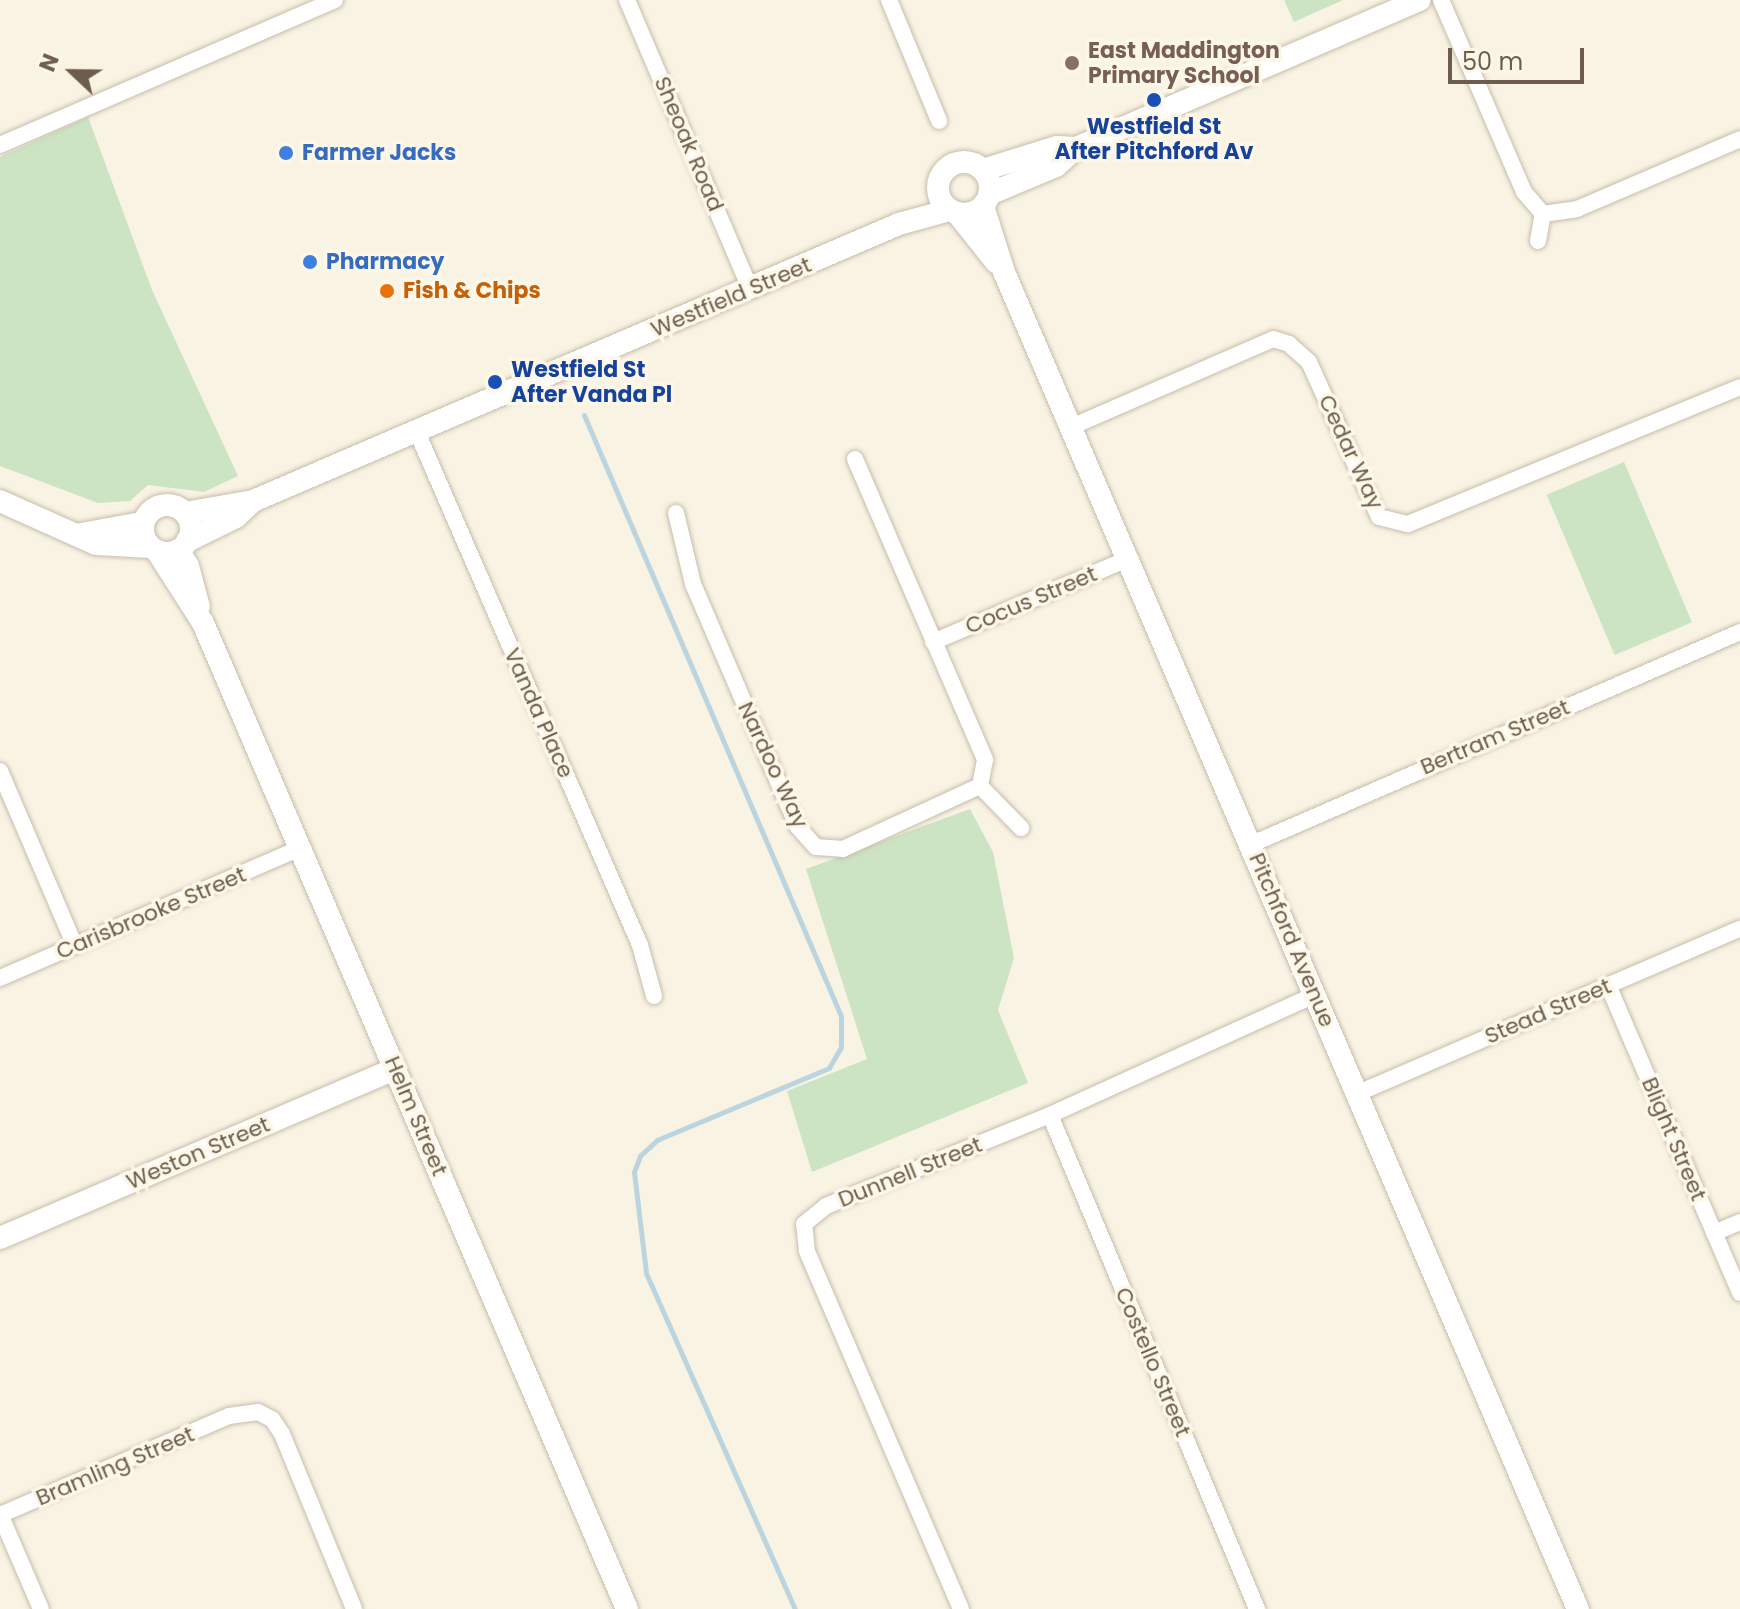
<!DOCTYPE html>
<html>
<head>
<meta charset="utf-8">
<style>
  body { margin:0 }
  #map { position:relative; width:1740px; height:1609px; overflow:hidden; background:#f9f3e3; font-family:Poppins,sans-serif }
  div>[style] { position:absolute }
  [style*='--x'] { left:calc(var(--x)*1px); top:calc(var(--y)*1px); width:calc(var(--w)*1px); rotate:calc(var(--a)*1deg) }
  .green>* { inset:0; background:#cce4c3; transform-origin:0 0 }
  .stream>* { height:5px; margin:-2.5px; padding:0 2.5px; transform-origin:2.5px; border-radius:2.5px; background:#bad5df }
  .roads { filter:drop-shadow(0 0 2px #c8bcab) drop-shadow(0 0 2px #c8bcab) }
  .street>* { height:16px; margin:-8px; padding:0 8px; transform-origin:8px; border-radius:8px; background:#fff }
  .secondary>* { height:22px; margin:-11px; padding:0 11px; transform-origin:11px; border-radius:11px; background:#fff }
  .secondary>.ring { margin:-11px; padding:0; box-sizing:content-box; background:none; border:22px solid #fff; border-radius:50% }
  .dots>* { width:22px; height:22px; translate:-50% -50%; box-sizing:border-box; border:4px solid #fcf7e8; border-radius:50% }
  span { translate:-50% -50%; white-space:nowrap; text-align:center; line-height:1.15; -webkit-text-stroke:7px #fcf7e8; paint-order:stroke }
  .education-label { font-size:22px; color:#785e54; font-weight:700 }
  .left { translate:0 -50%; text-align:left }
  .transit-label { font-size:22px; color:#164399; font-weight:700 }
  .street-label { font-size:22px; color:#6d5d4c }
  .shop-label { font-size:22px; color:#366cbe; font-weight:700 }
  .food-label { font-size:22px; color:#c56008; font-weight:700 }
  .north { position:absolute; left:32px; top:32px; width:80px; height:80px; -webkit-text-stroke:6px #fcf7e8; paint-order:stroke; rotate:292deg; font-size:22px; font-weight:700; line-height:32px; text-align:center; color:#6d5d4c }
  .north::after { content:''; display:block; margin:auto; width:28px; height:36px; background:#6d5d4c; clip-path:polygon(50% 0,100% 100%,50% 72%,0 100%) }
  .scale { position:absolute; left:1448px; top:48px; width:136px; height:36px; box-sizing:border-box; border:4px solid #6d5d4c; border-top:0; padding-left:10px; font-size:24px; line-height:28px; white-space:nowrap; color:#6d5d4c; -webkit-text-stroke:6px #fcf7e8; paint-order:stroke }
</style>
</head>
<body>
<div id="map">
  <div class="green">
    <i style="clip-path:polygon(1284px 0,1343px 0,1294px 22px)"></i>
    <i style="clip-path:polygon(88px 117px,152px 290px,238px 476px,204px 492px,148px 485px,130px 501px,98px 503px,0 466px,0 157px)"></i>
    <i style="left:1624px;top:462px;width:174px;height:84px;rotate:67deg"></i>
    <i style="clip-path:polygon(970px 809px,993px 852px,1014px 958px,998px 1010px,1028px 1083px,812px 1172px,787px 1091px,867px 1059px,806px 869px)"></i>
  </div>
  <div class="stream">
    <i style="--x:584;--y:415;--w:654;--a:66.85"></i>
    <i style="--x:841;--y:1016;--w:31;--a:90"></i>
    <i style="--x:841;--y:1047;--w:24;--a:120"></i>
    <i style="--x:829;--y:1068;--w:186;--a:157.3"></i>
    <i style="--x:657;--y:1140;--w:23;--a:137"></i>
    <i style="--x:640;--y:1156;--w:17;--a:111"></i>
    <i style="--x:634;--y:1172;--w:102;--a:83.2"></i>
    <i style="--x:646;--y:1273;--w:368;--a:66.1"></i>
  </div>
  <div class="roads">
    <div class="street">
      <i style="--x:627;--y:0;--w:313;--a:66.9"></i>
      <i style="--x:889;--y:0;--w:131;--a:67.5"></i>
      <i style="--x:1441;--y:0;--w:209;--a:66.6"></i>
      <i style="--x:1524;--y:192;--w:29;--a:49"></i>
      <i style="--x:1543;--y:214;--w:34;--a:-8"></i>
      <i style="--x:1577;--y:209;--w:177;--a:-23.2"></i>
      <i style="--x:0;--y:145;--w:365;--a:-23.4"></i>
      <i style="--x:1538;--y:241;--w:27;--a:-80"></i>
      <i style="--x:1071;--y:427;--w:220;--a:-23.5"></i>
      <i style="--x:1273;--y:339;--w:17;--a:17"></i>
      <i style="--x:1289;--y:344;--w:27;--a:42"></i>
      <i style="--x:1309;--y:362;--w:170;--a:65.7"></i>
      <i style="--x:1379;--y:517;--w:30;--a:14"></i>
      <i style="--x:1408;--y:524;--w:359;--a:-22.4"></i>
      <i style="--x:417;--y:432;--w:559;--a:66.51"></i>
      <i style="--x:640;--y:945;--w:53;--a:74.6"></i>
      <i style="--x:855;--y:459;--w:328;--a:66.6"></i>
      <i style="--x:985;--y:760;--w:26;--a:101"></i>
      <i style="--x:980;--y:786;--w:59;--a:45.7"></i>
      <i style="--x:676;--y:513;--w:73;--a:76.5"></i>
      <i style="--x:693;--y:584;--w:263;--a:66.7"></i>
      <i style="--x:797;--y:826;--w:28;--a:48"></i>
      <i style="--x:816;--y:847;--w:27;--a:4"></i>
      <i style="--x:843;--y:849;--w:151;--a:-24.7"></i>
      <i style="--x:933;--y:642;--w:214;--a:-23.1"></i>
      <i style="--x:0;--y:771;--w:190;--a:66.8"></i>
      <i style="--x:1252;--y:844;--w:532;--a:-23.48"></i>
      <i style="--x:0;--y:978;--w:328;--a:-23.4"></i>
      <i style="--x:1608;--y:985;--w:335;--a:66.8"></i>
      <i style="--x:1356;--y:1094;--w:418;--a:-23.3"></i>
      <i style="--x:1050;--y:1115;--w:536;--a:67.26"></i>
      <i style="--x:1714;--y:1233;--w:28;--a:-23"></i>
      <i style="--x:0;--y:1514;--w:103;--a:66.7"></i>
      <i style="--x:0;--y:1515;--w:249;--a:-23.4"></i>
      <i style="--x:229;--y:1416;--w:29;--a:-8"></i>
      <i style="--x:258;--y:1412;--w:16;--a:27"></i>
      <i style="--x:272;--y:1419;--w:18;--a:56"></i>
      <i style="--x:282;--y:1434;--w:189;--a:67.6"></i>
      <i style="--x:961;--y:1609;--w:390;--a:-113.3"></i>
      <i style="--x:807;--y:1251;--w:27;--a:-96"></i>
      <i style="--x:804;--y:1224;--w:28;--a:-39"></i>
      <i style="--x:826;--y:1206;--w:242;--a:-22.1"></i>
      <i style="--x:1050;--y:1115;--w:290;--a:-24.4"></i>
    </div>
    <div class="secondary">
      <i class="ring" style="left:938px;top:162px;width:30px;height:30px"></i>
      <i style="--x:983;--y:170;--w:77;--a:-17.3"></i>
      <i style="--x:1057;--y:147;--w:19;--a:3"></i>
      <i style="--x:989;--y:194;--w:73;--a:-22.7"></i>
      <i style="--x:1056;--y:166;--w:27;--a:-42"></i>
      <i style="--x:1076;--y:148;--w:374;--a:-23.3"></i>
      <i style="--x:983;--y:206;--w:69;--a:72.3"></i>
      <i style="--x:1004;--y:272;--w:1455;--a:66.77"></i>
      <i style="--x:957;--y:213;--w:63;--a:51.5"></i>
      <i style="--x:0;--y:501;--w:105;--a:24.1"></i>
      <i style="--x:96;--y:544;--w:55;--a:3.1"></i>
      <i class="ring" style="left:143px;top:505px;width:26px;height:26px"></i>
      <i style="--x:185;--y:513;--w:69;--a:-10"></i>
      <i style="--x:81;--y:534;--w:63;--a:-10.1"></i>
      <i style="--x:187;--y:541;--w:55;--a:-26.1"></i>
      <i style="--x:236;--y:517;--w:23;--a:-43"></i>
      <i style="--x:253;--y:501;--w:703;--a:-23.21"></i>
      <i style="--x:899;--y:224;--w:53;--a:-15.4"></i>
      <i style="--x:178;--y:550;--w:19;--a:58"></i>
      <i style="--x:188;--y:566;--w:42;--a:75"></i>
      <i style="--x:157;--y:551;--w:85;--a:57.4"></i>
      <i style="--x:203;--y:623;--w:1073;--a:66.73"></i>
      <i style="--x:0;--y:1238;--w:430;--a:-23.2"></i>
    </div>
  </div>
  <div class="dots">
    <i style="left:1072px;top:63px;background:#8d6e63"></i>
    <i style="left:1154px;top:100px;background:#1a4fb4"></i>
    <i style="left:286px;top:153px;background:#3f7fe0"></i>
    <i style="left:310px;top:262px;background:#3f7fe0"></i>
    <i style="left:387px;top:291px;background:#e8710a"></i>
    <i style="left:495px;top:382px;background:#1a4fb4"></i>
  </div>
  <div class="education-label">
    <span class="left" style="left:1088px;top:63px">East Maddington<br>Primary School</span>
  </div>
  <div class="transit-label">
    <span style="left:1154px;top:139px">Westfield St<br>After Pitchford Av</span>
    <span class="left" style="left:511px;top:382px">Westfield St<br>After Vanda Pl</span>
  </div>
  <div class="street-label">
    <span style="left:689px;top:144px;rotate:67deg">Sheoak Road</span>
    <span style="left:731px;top:297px;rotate:-23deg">Westfield Street</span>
    <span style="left:1351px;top:452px;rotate:65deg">Cedar Way</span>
    <span style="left:1031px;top:600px;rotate:-23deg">Cocus Street</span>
    <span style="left:539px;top:713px;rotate:66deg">Vanda Place</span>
    <span style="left:1495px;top:737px;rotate:-23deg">Bertram Street</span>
    <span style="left:773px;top:765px;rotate:65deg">Nardoo Way</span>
    <span style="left:151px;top:913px;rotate:-23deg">Carisbrooke Street</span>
    <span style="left:1292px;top:940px;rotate:67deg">Pitchford Avenue</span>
    <span style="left:1548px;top:1011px;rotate:-23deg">Stead Street</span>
    <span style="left:416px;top:1116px;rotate:67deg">Helm Street</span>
    <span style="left:1674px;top:1139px;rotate:67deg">Blight Street</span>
    <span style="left:198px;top:1153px;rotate:-23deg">Weston Street</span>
    <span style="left:910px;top:1172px;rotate:-22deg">Dunnell Street</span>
    <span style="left:1153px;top:1362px;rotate:67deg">Costello Street</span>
    <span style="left:115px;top:1466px;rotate:-23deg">Bramling Street</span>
  </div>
  <div class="shop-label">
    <span class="left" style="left:302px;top:153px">Farmer Jacks</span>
    <span class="left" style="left:326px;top:262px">Pharmacy</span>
  </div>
  <div class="food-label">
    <span class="left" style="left:403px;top:291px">Fish &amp; Chips</span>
  </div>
  <div class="north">N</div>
  <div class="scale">50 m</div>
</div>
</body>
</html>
